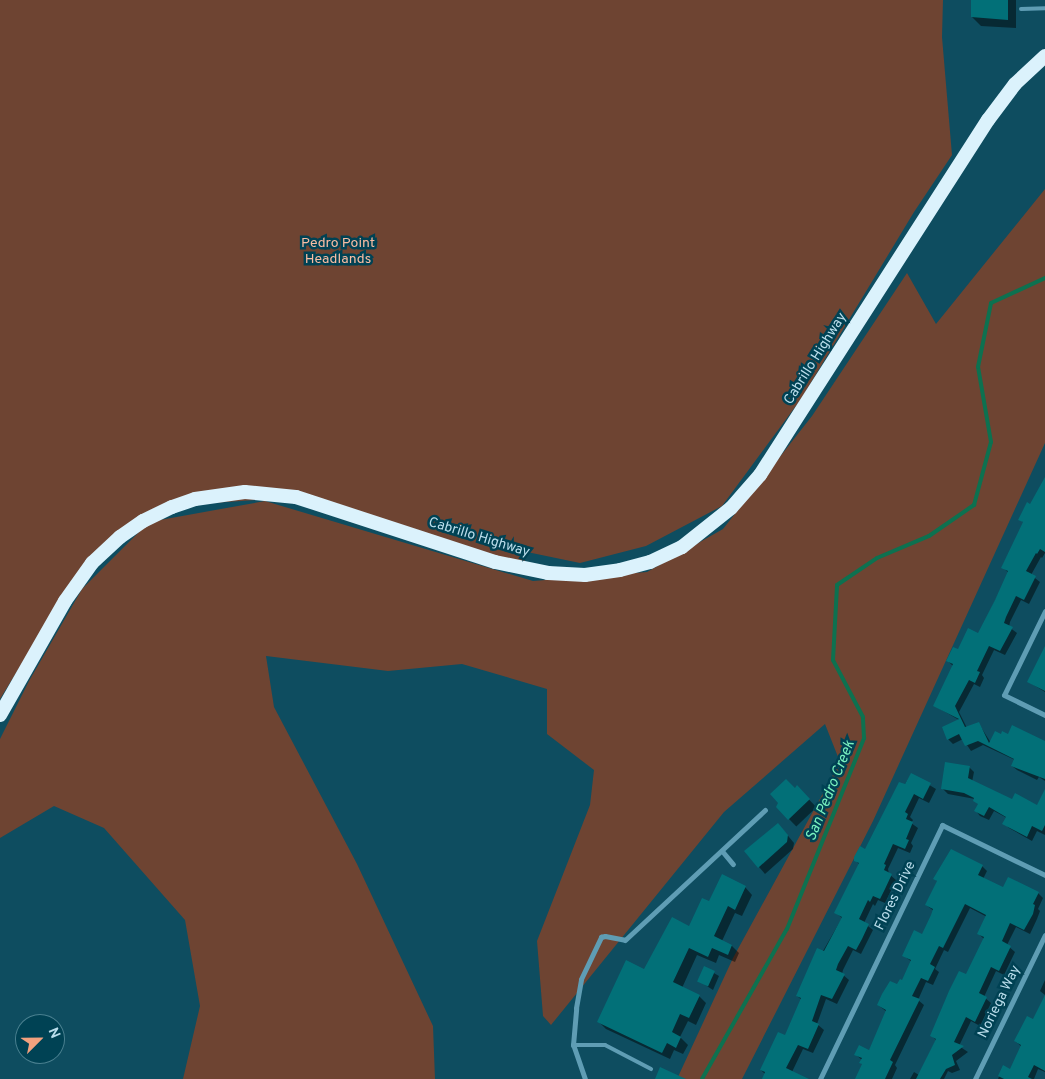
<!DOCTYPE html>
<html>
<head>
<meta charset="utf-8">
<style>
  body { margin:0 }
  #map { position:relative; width:1045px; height:1079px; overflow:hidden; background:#0e4d60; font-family:Overpass,sans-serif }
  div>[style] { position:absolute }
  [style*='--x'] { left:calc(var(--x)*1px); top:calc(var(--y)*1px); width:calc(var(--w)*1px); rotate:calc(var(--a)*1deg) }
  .green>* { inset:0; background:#6e4432 }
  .shadow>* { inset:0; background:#0007; transform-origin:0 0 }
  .stream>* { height:4px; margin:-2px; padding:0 2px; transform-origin:2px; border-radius:2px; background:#0d7150 }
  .building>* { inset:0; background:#027078; transform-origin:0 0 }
  .service>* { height:4px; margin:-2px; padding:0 2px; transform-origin:2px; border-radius:2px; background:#5f9db4 }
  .minor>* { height:5px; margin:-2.5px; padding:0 2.5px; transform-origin:2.5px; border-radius:2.5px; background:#5f9db4 }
  .trunk>* { height:14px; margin:-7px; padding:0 7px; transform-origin:7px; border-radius:7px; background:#dbf2fc }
  span { translate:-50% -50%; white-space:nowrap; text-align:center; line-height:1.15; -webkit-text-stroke:5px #004254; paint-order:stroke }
  .park-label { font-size:14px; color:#f9bda3 }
  .street-label { font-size:14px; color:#b9ddeb }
  .water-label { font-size:15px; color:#79f0be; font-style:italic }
  .north { position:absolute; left:15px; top:1014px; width:50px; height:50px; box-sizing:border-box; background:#004254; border:1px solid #4a8090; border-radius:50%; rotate:67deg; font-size:14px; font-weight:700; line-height:20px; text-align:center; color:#b9ddeb }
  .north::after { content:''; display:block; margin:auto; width:18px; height:22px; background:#f2a17e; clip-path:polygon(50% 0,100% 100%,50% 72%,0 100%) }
</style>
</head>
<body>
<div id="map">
  <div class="green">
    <i style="clip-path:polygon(0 0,943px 0,942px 37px,952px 155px,914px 212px,801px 399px,722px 506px,646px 546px,580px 563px,527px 552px,522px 571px,306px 502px,269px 499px,183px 505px,138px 525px,92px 567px,45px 626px,0 699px)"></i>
    <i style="clip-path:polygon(1045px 189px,1045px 443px,873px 821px,742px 1079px,677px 1079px,733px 958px,840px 762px,825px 724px,724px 812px,551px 1025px,543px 1016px,537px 941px,590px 805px,594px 770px,547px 734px,547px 689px,462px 664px,388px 671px,266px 656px,274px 707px,357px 864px,433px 1026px,435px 1079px,183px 1079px,200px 1006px,185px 920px,104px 828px,54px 806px,0 838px,0 739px,29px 681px,82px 589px,149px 522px,265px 501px,533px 581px,647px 572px,723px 529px,812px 416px,907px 273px,936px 324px)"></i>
  </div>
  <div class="shadow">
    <i style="clip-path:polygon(972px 0,1016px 0,1016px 28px,981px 26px,972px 17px)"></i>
    <i style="clip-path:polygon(1045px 480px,1045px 553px,1042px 558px,1041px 557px,1031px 575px,1040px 582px,1029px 604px,1021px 600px,1010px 622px,1009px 627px,1017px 633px,1005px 655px,994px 650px,982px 675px,984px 678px,980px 687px,974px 684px,959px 712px,967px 728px,979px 724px,991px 743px,1001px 736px,1009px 735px,1045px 742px,1045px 781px,1039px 777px,1037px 780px,1017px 770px,1012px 766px,1015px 760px,983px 745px,971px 751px,963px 739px,953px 744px,948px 739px,959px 720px,935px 706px,953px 666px,948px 661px,978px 635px,1009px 573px,1002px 567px,1024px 523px,1020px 519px,1031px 506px)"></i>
    <i style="clip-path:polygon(1045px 657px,1045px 692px,1029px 682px)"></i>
    <i style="clip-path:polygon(969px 767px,974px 772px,972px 782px,1013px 801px,1037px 807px,1045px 806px,1045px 835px,1037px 831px,1032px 841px,1009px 828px,1004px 823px,1007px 818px,994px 811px,989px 820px,980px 816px,976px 811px,979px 805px,975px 799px,948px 794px,943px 789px)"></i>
    <i style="clip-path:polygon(911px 774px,936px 789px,929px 803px,919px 798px,910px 817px,913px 820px,911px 823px,918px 828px,911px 843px,913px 846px,910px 853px,898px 848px,888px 869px,889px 874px,896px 880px,885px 903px,878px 900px,875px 906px,873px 904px,864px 923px,873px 930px,861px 954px,853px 950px,843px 970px,842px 974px,849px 980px,837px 1004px,826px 999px,817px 1024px,824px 1030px,813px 1053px,803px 1049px,792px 1072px,801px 1079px,763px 1079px,765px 1074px,761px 1070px,786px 1037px,802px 1000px,797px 996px,842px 918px,836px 913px,860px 865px,855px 860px,866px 850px)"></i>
    <i style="left:797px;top:787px;width:28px;height:28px;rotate:46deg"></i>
    <i style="clip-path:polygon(784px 831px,794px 843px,793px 849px,765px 874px,746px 852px)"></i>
    <i style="clip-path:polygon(982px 866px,987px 871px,983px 879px,1003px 889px,1038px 893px,1043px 898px,1038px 909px,1040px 911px,1037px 919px,1030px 934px,1016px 927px,1007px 945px,1015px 952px,1004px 975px,996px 971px,984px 997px,991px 1003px,980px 1026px,971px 1021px,959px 1046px,968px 1052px,956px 1061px,960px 1070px,952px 1073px,948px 1071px,944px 1079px,910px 1079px,914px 1072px,919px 1075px,936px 1040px,931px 1035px,967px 976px,984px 939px,979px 934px,987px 917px,970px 908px,948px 952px,944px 950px,935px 969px,939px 972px,933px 985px,926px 982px,918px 1000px,924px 1005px,895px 1065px,897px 1068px,892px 1079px,856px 1079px,863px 1065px,862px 1060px,855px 1054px,869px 1051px,887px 1012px,878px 1005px,903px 982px,912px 962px,903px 955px,922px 936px,934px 911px,926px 905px,938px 882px,934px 878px)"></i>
    <i style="clip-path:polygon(745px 887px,752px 895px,742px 916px,735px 913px,722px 941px,732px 946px,739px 953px,735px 962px,719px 955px,716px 963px,697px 955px,682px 988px,699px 996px,706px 1003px,696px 1025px,688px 1021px,680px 1037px,688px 1045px,683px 1054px,674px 1050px,670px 1059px,606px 1029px,599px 1022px,645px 970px,690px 927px,710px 903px)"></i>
    <i style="clip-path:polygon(705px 968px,719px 976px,713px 990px,699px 981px)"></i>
    <i style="clip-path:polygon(1045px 980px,1045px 995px,1040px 991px)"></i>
    <i style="clip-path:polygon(1045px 997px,1045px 1072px,1038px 1069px,1034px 1079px,998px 1079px,1003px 1067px,1011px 1070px,1022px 1047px,1015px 1041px,1034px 1021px)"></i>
  </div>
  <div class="stream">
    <i style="--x:702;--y:1079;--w:172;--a:-60.5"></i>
    <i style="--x:787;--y:929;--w:206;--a:-68"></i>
    <i style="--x:864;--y:738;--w:21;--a:-93"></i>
    <i style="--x:863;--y:717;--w:64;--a:-117.8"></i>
    <i style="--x:833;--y:660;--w:75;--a:-86.9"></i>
    <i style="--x:837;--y:585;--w:48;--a:-34"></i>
    <i style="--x:877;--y:558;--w:56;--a:-22.9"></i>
    <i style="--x:929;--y:536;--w:55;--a:-34.6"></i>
    <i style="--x:974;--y:505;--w:65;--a:-74.9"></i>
    <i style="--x:991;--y:442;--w:76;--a:-99.8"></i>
    <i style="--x:978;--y:367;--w:65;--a:-78.5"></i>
    <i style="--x:991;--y:303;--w:60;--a:-24.8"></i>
  </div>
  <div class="building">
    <i style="clip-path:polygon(971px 0,1008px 0,1008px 20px,971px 17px)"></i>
    <i style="clip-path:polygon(1045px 477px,1045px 552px,1040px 549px,1037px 554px,1036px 553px,1026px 571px,1036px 576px,1024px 600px,1016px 596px,1006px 617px,1004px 623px,1013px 627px,1000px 651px,989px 646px,977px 671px,980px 672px,975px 683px,969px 680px,955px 706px,965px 727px,979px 722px,989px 743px,995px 731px,1001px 734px,1002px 731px,1008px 734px,1012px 725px,1045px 741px,1045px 779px,1011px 766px,1014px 759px,978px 741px,965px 746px,959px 734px,947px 740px,942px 727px,959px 719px,933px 706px,953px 664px,946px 661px,953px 647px,958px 649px,968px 628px,978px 633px,995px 600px,1008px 571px,1001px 568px,1023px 522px,1018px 520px,1027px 502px,1030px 504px)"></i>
    <i style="clip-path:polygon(1045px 646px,1045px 691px,1027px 682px)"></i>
    <i style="clip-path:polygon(945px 762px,970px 766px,968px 778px,1012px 799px,1015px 793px,1037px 805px,1045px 789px,1045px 825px,1042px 831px,1032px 826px,1027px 837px,1002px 824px,1006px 817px,989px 807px,984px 816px,974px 811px,978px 804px,973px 801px,974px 798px,964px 793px,941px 789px)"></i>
    <i style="clip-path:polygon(911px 773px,931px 783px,923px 799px,914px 794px,905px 812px,908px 814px,906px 819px,913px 822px,906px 839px,909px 840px,905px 849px,893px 844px,884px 864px,886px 865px,884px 870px,892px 874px,885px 889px,880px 899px,873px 896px,870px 902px,868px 900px,859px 919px,869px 924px,862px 939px,856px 950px,848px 946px,838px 964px,836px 970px,845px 974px,832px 999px,821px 995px,812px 1021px,819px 1024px,808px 1049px,798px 1045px,786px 1068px,809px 1079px,762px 1079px,765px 1072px,760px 1070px,778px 1032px,785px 1035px,801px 998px,796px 996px,817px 948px,824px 951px,842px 917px,834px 913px,859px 863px,854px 861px,854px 857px,860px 846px,865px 849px,899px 782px,905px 784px)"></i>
    <i style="clip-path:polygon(786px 779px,795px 788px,797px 785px,810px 799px,788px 820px,776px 807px,778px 803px,770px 794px)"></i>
    <i style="clip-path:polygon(778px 823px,788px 835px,787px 842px,758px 868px,744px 851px)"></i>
    <i style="clip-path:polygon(951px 849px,983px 865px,978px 875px,1003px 887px,1008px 877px,1039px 892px,1033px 904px,1035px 905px,1033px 914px,1024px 930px,1010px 923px,1002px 941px,1011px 946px,999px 971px,991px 967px,979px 993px,987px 997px,975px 1022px,966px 1017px,954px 1042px,964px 1046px,952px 1055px,955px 1065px,946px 1069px,940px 1079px,916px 1079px,936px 1039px,930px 1036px,949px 991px,959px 971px,966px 974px,984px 937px,977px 934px,986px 915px,965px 904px,943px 948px,939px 946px,930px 964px,935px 967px,928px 981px,921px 978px,912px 996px,920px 999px,890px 1060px,893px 1062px,885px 1079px,855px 1079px,862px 1064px,859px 1063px,862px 1058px,854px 1055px,859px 1045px,869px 1050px,886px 1010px,877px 1005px,882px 994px,890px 981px,897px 984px,900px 979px,902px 980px,911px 960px,902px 956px,914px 930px,922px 934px,931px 915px,933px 909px,925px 905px,937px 881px,933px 879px)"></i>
    <i style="clip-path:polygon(722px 874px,746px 886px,735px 910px,728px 906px,714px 936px,732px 945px,728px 955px,712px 948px,708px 957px,689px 948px,673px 982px,700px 995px,689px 1018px,680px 1014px,672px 1032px,681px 1037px,676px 1048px,667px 1043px,662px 1053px,597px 1022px,626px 960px,644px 969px,672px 917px,689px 926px,702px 898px,709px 901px)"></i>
    <i style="left:704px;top:966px;width:12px;height:17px;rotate:24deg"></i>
    <i style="clip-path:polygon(1045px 995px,1045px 1071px,1034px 1065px,1028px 1077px,1032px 1079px,1004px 1079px,998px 1076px,1003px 1065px,1010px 1069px,1021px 1045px,1014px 1041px,1027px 1016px,1033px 1019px)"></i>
    <i style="clip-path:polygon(660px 1067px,686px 1079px,655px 1079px)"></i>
  </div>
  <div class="service">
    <i style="--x:1021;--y:9;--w:24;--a:-2"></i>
    <i style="--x:573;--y:1045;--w:32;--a:0"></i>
    <i style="--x:605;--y:1045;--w:52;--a:27.6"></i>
  </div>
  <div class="minor">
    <i style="--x:1045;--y:611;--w:93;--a:116"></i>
    <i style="--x:1004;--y:695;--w:46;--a:26"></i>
    <i style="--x:722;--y:851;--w:17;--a:50"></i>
    <i style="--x:585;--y:1079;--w:36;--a:-109"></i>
    <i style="--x:573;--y:1045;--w:37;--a:-85"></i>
    <i style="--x:576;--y:1008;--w:29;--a:-80"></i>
    <i style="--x:581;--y:979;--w:47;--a:-64.5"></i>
    <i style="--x:601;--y:937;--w:4;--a:-14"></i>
    <i style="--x:605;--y:936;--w:20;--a:11"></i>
    <i style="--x:625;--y:940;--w:191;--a:-42.9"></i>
    <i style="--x:820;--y:1079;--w:282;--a:-64.3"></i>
    <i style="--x:942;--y:825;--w:114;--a:25.9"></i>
    <i style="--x:975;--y:1079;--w:160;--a:-64.1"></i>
  </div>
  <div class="trunk">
    <i style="--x:0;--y:715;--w:131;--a:-60.3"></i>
    <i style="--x:65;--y:601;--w:47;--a:-54.6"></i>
    <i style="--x:92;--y:563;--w:38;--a:-43"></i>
    <i style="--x:120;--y:537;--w:28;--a:-35"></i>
    <i style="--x:143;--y:521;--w:32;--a:-26"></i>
    <i style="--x:172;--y:507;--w:24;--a:-19"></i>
    <i style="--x:195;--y:499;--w:50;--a:-8"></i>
    <i style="--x:245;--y:492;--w:51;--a:5.6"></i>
    <i style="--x:296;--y:497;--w:209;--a:18.1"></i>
    <i style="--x:495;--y:562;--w:54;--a:11.7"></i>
    <i style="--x:548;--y:573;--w:37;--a:3"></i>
    <i style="--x:585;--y:575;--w:35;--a:-8"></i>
    <i style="--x:620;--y:570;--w:31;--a:-15"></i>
    <i style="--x:650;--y:562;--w:35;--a:-25"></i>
    <i style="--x:682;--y:547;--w:63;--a:-38.5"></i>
    <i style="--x:731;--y:508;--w:44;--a:-48.7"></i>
    <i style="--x:760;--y:475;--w:422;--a:-57.3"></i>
    <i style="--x:988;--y:120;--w:45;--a:-53.1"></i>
    <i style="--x:1015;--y:84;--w:41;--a:-43"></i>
  </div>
  <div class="park-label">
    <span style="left:338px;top:252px">Pedro Point<br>Headlands</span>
  </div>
  <div class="street-label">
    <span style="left:816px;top:359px;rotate:-58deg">Cabrillo Highway</span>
    <span style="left:479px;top:538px;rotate:17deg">Cabrillo Highway</span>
    <span style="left:896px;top:896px;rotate:-64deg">Flores Drive</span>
    <span style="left:1000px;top:1002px;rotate:-64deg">Noriega Way</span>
  </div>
  <div class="water-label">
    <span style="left:831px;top:791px;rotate:-68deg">San Pedro Creek</span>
  </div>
  <div class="north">N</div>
</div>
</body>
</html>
